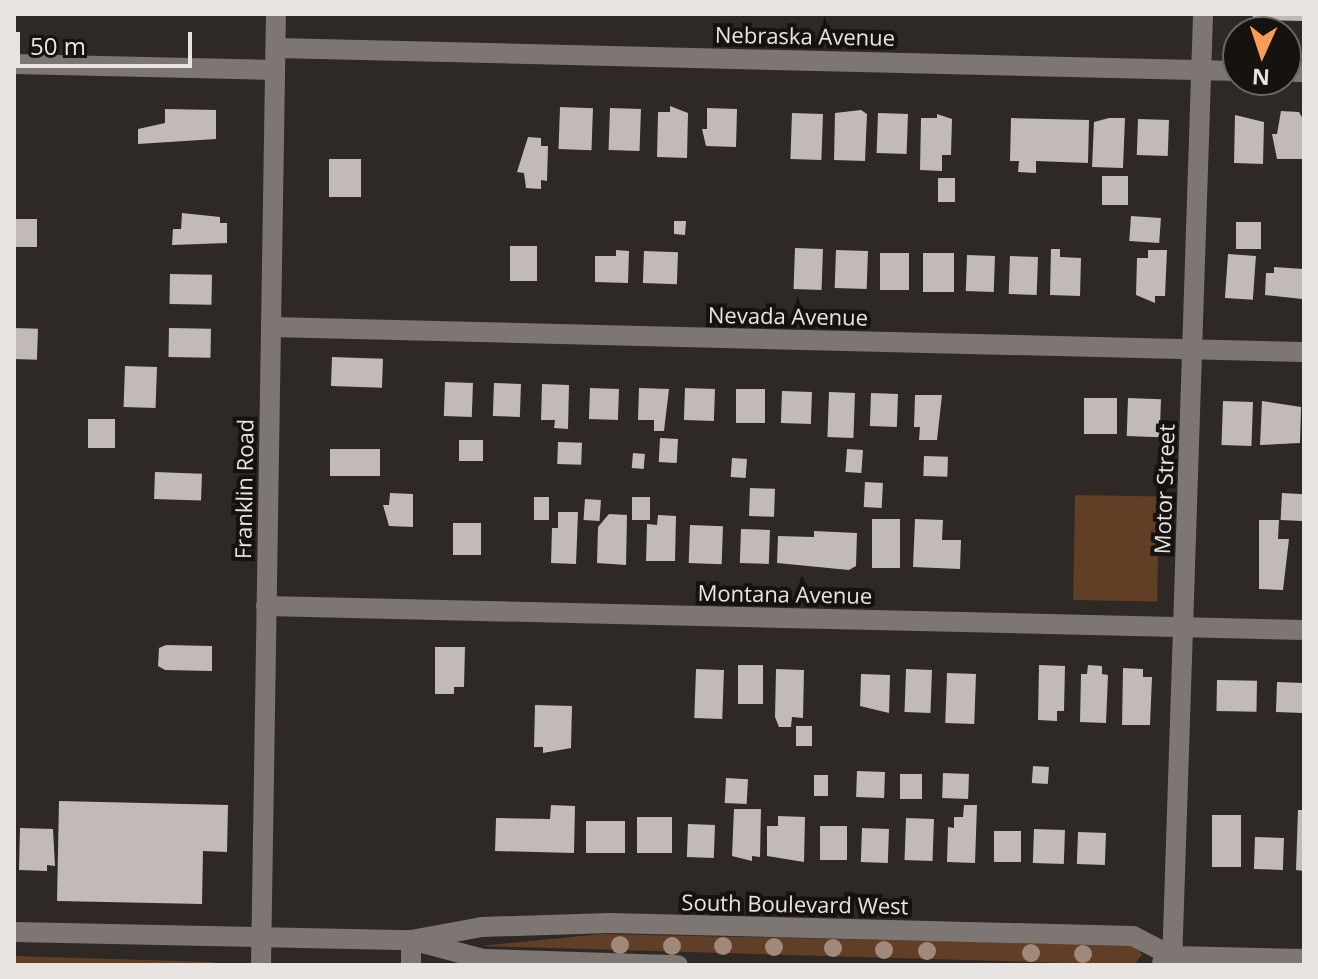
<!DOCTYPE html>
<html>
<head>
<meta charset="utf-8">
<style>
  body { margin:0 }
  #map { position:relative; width:1318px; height:979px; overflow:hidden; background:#2e2925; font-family:"Open Sans",sans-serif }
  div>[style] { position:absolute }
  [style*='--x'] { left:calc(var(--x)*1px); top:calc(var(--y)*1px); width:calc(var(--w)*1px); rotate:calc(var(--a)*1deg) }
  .green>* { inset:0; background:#613e26; transform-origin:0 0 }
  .building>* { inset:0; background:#c1bab6; transform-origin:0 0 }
  .minor>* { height:20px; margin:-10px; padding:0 10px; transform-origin:10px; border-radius:10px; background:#7d7672 }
  .trees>* { width:18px; height:18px; margin:-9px; border-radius:50%; background:#9e897b }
  span { translate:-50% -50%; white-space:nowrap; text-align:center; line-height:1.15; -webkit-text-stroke:8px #151210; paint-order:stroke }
  .street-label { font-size:22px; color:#e8e4e2 }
  .frame { position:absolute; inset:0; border:16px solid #e8e4e2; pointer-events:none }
  .north { position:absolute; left:1222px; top:16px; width:80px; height:80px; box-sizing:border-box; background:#151210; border:2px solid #696664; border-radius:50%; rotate:183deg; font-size:22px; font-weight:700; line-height:32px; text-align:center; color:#e8e4e2 }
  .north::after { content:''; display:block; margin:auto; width:28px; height:36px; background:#fe9c57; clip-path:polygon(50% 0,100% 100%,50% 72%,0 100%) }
  .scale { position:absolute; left:16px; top:32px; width:176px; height:36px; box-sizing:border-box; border:4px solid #e8e4e2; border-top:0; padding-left:10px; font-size:24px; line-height:28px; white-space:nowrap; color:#e8e4e2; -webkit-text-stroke:6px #151210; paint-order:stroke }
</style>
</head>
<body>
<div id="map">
  <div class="green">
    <i style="left:1075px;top:495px;width:84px;height:105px;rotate:1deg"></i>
    <i style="clip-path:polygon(601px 934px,1126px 945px,1136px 945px,1142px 955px,1134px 965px,481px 946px)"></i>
    <i style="clip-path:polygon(14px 956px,211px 962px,229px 965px,14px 965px)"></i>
  </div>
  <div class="building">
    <i style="clip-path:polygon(1253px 14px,1304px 14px,1304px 21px,1253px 20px)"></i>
    <i style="clip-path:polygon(670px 106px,688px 113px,687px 158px,657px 157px,658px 112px,670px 112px)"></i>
    <i style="left:560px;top:107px;width:33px;height:42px;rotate:2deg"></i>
    <i style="left:610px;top:108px;width:31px;height:42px;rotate:2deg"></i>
    <i style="clip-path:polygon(707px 108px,737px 109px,736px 147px,706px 146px,702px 129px,707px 129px)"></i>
    <i style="clip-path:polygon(165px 109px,216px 110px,216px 139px,138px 144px,138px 129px,165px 123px)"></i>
    <i style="clip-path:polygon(861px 110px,867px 114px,865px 161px,834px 160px,835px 113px)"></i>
    <i style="clip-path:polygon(1281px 111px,1299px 112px,1303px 119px,1302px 159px,1277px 159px,1272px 134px,1277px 134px)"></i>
    <i style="left:792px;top:113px;width:31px;height:46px;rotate:2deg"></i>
    <i style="left:878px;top:113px;width:30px;height:40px;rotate:2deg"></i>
    <i style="clip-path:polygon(937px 114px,952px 119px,951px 155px,942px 155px,942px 171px,920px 170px,921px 118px,937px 118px)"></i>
    <i style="clip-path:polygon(1235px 115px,1264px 122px,1263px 164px,1234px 163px)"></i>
    <i style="clip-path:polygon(1011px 118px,1089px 120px,1088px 163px,1036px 161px,1036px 173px,1018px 172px,1019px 161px,1010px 161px)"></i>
    <i style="clip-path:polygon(1109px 118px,1125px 118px,1123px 168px,1092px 167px,1094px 122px)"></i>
    <i style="left:1138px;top:119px;width:31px;height:36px;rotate:2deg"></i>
    <i style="clip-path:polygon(528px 137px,541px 138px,541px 146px,548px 146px,547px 181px,541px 180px,541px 189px,526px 188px,524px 173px,517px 172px)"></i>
    <i style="left:329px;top:159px;width:32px;height:38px"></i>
    <i style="left:1102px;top:176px;width:26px;height:29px"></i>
    <i style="left:938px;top:178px;width:17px;height:24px"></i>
    <i style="clip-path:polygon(182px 213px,220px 217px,220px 223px,227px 223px,227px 243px,172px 245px,173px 229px,181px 229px)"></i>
    <i style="left:1131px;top:216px;width:30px;height:25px;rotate:4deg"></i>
    <i style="left:14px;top:219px;width:23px;height:28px"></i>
    <i style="clip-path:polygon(674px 221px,686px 221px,685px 235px,674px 234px)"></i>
    <i style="left:1236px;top:222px;width:25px;height:27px"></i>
    <i style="left:510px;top:246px;width:27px;height:35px"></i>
    <i style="left:795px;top:248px;width:28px;height:41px;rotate:2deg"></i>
    <i style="clip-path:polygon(1051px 249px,1060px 249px,1060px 257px,1081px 258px,1080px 296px,1050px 295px)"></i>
    <i style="clip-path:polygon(616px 250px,629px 251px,628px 283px,595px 282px,595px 256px,616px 256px)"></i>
    <i style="left:836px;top:250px;width:32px;height:38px;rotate:2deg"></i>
    <i style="clip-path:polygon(1148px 250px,1167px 250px,1165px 296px,1155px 296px,1155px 303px,1136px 295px,1137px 258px,1148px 258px)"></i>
    <i style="left:644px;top:251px;width:34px;height:32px;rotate:2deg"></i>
    <i style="left:880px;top:253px;width:29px;height:37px"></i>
    <i style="left:923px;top:253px;width:31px;height:39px"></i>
    <i style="left:1228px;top:254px;width:28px;height:44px;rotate:4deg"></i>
    <i style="left:967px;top:255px;width:28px;height:36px;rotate:2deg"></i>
    <i style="left:1010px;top:256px;width:28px;height:38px;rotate:2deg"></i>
    <i style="clip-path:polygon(1274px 267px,1303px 269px,1302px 299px,1265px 295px,1266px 273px,1274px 273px)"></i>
    <i style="left:170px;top:274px;width:42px;height:30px;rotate:1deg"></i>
    <i style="left:14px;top:328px;width:24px;height:31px;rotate:2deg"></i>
    <i style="left:169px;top:328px;width:42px;height:29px;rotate:1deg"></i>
    <i style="left:332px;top:357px;width:51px;height:29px;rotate:2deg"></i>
    <i style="left:125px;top:366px;width:32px;height:41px;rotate:2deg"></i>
    <i style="left:445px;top:382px;width:28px;height:34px;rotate:2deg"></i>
    <i style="left:494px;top:383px;width:27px;height:33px;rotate:2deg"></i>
    <i style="clip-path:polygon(542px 384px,569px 385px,568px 429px,554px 428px,555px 420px,541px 420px)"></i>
    <i style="left:590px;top:388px;width:29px;height:31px;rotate:2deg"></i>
    <i style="clip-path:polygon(639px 388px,669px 389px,664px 431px,654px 431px,654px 420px,638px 420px)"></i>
    <i style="left:685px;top:388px;width:30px;height:32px;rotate:2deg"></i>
    <i style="left:736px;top:389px;width:29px;height:34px"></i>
    <i style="left:782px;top:391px;width:30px;height:32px;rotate:2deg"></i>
    <i style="left:829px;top:392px;width:26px;height:45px;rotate:2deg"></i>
    <i style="left:871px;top:393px;width:27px;height:33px;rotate:2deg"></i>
    <i style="clip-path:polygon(915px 395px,942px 395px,937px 440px,919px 440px,920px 427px,914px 427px)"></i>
    <i style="left:1084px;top:398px;width:33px;height:36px"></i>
    <i style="left:1128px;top:398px;width:33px;height:38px;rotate:2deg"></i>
    <i style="left:1223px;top:401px;width:30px;height:44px;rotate:2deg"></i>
    <i style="clip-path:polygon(1262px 401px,1301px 407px,1300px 443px,1260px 445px)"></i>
    <i style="left:88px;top:419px;width:27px;height:29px"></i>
    <i style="left:660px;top:438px;width:18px;height:24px;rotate:3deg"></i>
    <i style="left:459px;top:440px;width:24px;height:21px"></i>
    <i style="left:558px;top:442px;width:24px;height:22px;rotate:2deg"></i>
    <i style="left:330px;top:449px;width:50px;height:27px"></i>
    <i style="left:847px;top:449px;width:16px;height:23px;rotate:4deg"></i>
    <i style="left:633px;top:453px;width:12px;height:15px;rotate:5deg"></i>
    <i style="left:924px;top:456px;width:24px;height:20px;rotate:2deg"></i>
    <i style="left:732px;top:458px;width:15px;height:19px;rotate:4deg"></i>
    <i style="left:155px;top:472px;width:47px;height:27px;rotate:2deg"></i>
    <i style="left:865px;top:482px;width:18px;height:25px;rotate:3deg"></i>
    <i style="left:750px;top:488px;width:25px;height:28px;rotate:2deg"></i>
    <i style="clip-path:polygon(390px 493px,413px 494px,413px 527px,389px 526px,383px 505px,389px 505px)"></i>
    <i style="left:1282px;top:493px;width:22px;height:27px;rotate:3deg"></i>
    <i style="left:534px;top:497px;width:15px;height:23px"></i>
    <i style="left:632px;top:497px;width:18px;height:23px"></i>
    <i style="left:585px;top:499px;width:16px;height:21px;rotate:4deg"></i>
    <i style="clip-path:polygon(558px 512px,578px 512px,576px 564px,551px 563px,552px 528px,558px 528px)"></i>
    <i style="clip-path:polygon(609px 514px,627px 515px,626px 565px,597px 563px,598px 527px)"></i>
    <i style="clip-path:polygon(658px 515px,676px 516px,675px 561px,646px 561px,647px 524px,657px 525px)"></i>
    <i style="left:872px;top:519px;width:28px;height:49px"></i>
    <i style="clip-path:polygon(915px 519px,943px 520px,942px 540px,961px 540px,960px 569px,913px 567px)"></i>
    <i style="clip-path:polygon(1259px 520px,1279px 520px,1278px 539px,1289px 539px,1283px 590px,1259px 589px)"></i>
    <i style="left:453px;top:523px;width:28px;height:32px"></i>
    <i style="left:690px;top:525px;width:33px;height:38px;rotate:2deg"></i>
    <i style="left:741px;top:529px;width:29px;height:34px;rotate:2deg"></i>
    <i style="clip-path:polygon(814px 531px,857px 533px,856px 566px,849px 570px,777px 563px,778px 536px,814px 537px)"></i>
    <i style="clip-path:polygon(166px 645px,212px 646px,212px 671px,165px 670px,158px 666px,159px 648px)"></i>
    <i style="clip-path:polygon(435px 647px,465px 647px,464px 687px,454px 687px,454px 694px,435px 694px)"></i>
    <i style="left:738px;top:665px;width:25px;height:39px"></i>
    <i style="clip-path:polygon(1039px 665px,1065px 666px,1064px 711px,1057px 711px,1057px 721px,1038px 720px)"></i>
    <i style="clip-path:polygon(1088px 665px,1102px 666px,1102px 674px,1108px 675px,1106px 723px,1080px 722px,1081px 674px,1087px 674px)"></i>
    <i style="clip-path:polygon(1123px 668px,1143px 669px,1143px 677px,1152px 677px,1150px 725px,1122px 725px)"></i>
    <i style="left:696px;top:669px;width:28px;height:49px;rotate:2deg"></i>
    <i style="clip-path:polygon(776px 669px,804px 670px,803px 718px,792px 717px,791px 727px,779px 727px,775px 717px)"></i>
    <i style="left:906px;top:669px;width:26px;height:43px;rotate:2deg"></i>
    <i style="left:947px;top:673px;width:29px;height:50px;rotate:2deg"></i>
    <i style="clip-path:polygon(861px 674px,890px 675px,889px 713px,860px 706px)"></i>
    <i style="left:1217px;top:680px;width:40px;height:31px;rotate:1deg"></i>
    <i style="left:1277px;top:682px;width:27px;height:30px;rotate:2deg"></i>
    <i style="clip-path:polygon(535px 705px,572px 706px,571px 748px,543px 753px,543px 747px,534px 747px)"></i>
    <i style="left:796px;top:726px;width:16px;height:20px"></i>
    <i style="left:1033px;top:766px;width:16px;height:17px;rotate:4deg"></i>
    <i style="left:857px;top:771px;width:28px;height:26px;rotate:2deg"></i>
    <i style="left:943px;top:773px;width:26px;height:25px;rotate:2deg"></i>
    <i style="left:900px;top:774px;width:22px;height:25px"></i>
    <i style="left:814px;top:775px;width:14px;height:21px"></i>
    <i style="left:726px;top:778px;width:22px;height:25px;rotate:3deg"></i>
    <i style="clip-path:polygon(59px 801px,228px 805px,227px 852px,203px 851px,202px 904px,57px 901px)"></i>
    <i style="clip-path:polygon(551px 805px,575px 806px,574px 853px,495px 851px,496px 818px,550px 819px)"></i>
    <i style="clip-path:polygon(964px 805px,977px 805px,975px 863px,947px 862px,948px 827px,954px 828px,954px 817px,963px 817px)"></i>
    <i style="clip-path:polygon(734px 809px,761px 809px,760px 857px,752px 856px,752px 861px,732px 856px)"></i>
    <i style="clip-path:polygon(1298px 810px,1304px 810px,1304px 871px,1296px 870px)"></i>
    <i style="left:1212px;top:815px;width:29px;height:52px"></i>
    <i style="clip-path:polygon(778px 816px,805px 817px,804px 862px,767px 856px,767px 826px,778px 826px)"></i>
    <i style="left:637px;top:817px;width:35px;height:36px"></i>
    <i style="left:906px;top:818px;width:28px;height:42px;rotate:2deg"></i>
    <i style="left:586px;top:821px;width:39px;height:32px"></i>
    <i style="left:688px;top:824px;width:27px;height:33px;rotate:2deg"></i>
    <i style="left:820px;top:826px;width:27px;height:34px"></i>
    <i style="clip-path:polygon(20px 828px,53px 829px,55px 866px,47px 865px,47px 871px,19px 870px)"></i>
    <i style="left:862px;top:828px;width:27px;height:34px;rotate:2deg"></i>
    <i style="left:1034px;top:829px;width:31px;height:34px;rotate:2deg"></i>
    <i style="left:994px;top:831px;width:27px;height:31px"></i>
    <i style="left:1078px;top:832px;width:28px;height:32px;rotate:2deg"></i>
    <i style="left:1255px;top:837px;width:29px;height:32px;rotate:2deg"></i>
  </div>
  <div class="minor">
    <i style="--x:276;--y:48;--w:962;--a:1.37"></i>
    <i style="--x:14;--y:64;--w:261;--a:1.3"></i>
    <i style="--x:1286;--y:72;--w:18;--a:0"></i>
    <i style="--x:271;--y:327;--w:1033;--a:1.39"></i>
    <i style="--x:266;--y:606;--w:1038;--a:1.32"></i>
    <i style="--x:14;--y:932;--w:397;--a:1.2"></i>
    <i style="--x:411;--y:940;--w:72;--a:-10.4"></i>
    <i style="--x:482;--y:927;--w:127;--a:-1.8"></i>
    <i style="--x:609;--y:923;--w:524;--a:1.42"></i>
    <i style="--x:1133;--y:936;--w:44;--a:27.1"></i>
    <i style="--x:419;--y:942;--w:66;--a:14.9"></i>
    <i style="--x:483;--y:959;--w:195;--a:1.8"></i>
    <i style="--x:1162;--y:963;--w:12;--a:-35"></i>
    <i style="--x:1172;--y:956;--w:132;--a:1.3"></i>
    <i style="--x:261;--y:965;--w:951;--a:-89.1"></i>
    <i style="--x:411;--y:965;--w:25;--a:-90"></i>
    <i style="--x:1172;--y:965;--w:952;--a:-88.13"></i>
  </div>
  <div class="trees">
    <i style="left:620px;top:945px"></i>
    <i style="left:672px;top:946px"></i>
    <i style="left:723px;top:946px"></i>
    <i style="left:774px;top:947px"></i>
    <i style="left:833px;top:948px"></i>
    <i style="left:884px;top:950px"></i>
    <i style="left:927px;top:951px"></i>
    <i style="left:1031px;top:953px"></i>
    <i style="left:1083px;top:954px"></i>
  </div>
  <div class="street-label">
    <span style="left:805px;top:36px;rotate:1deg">Nebraska Avenue</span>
    <span style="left:788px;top:316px;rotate:1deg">Nevada Avenue</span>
    <span style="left:244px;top:489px;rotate:-89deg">Franklin Road</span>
    <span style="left:1164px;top:489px;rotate:-88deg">Motor Street</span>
    <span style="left:785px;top:594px;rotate:1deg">Montana Avenue</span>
    <span style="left:795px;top:904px;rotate:1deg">South Boulevard West</span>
  </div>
  <div class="frame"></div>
  <div class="north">N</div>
  <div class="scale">50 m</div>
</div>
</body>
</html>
